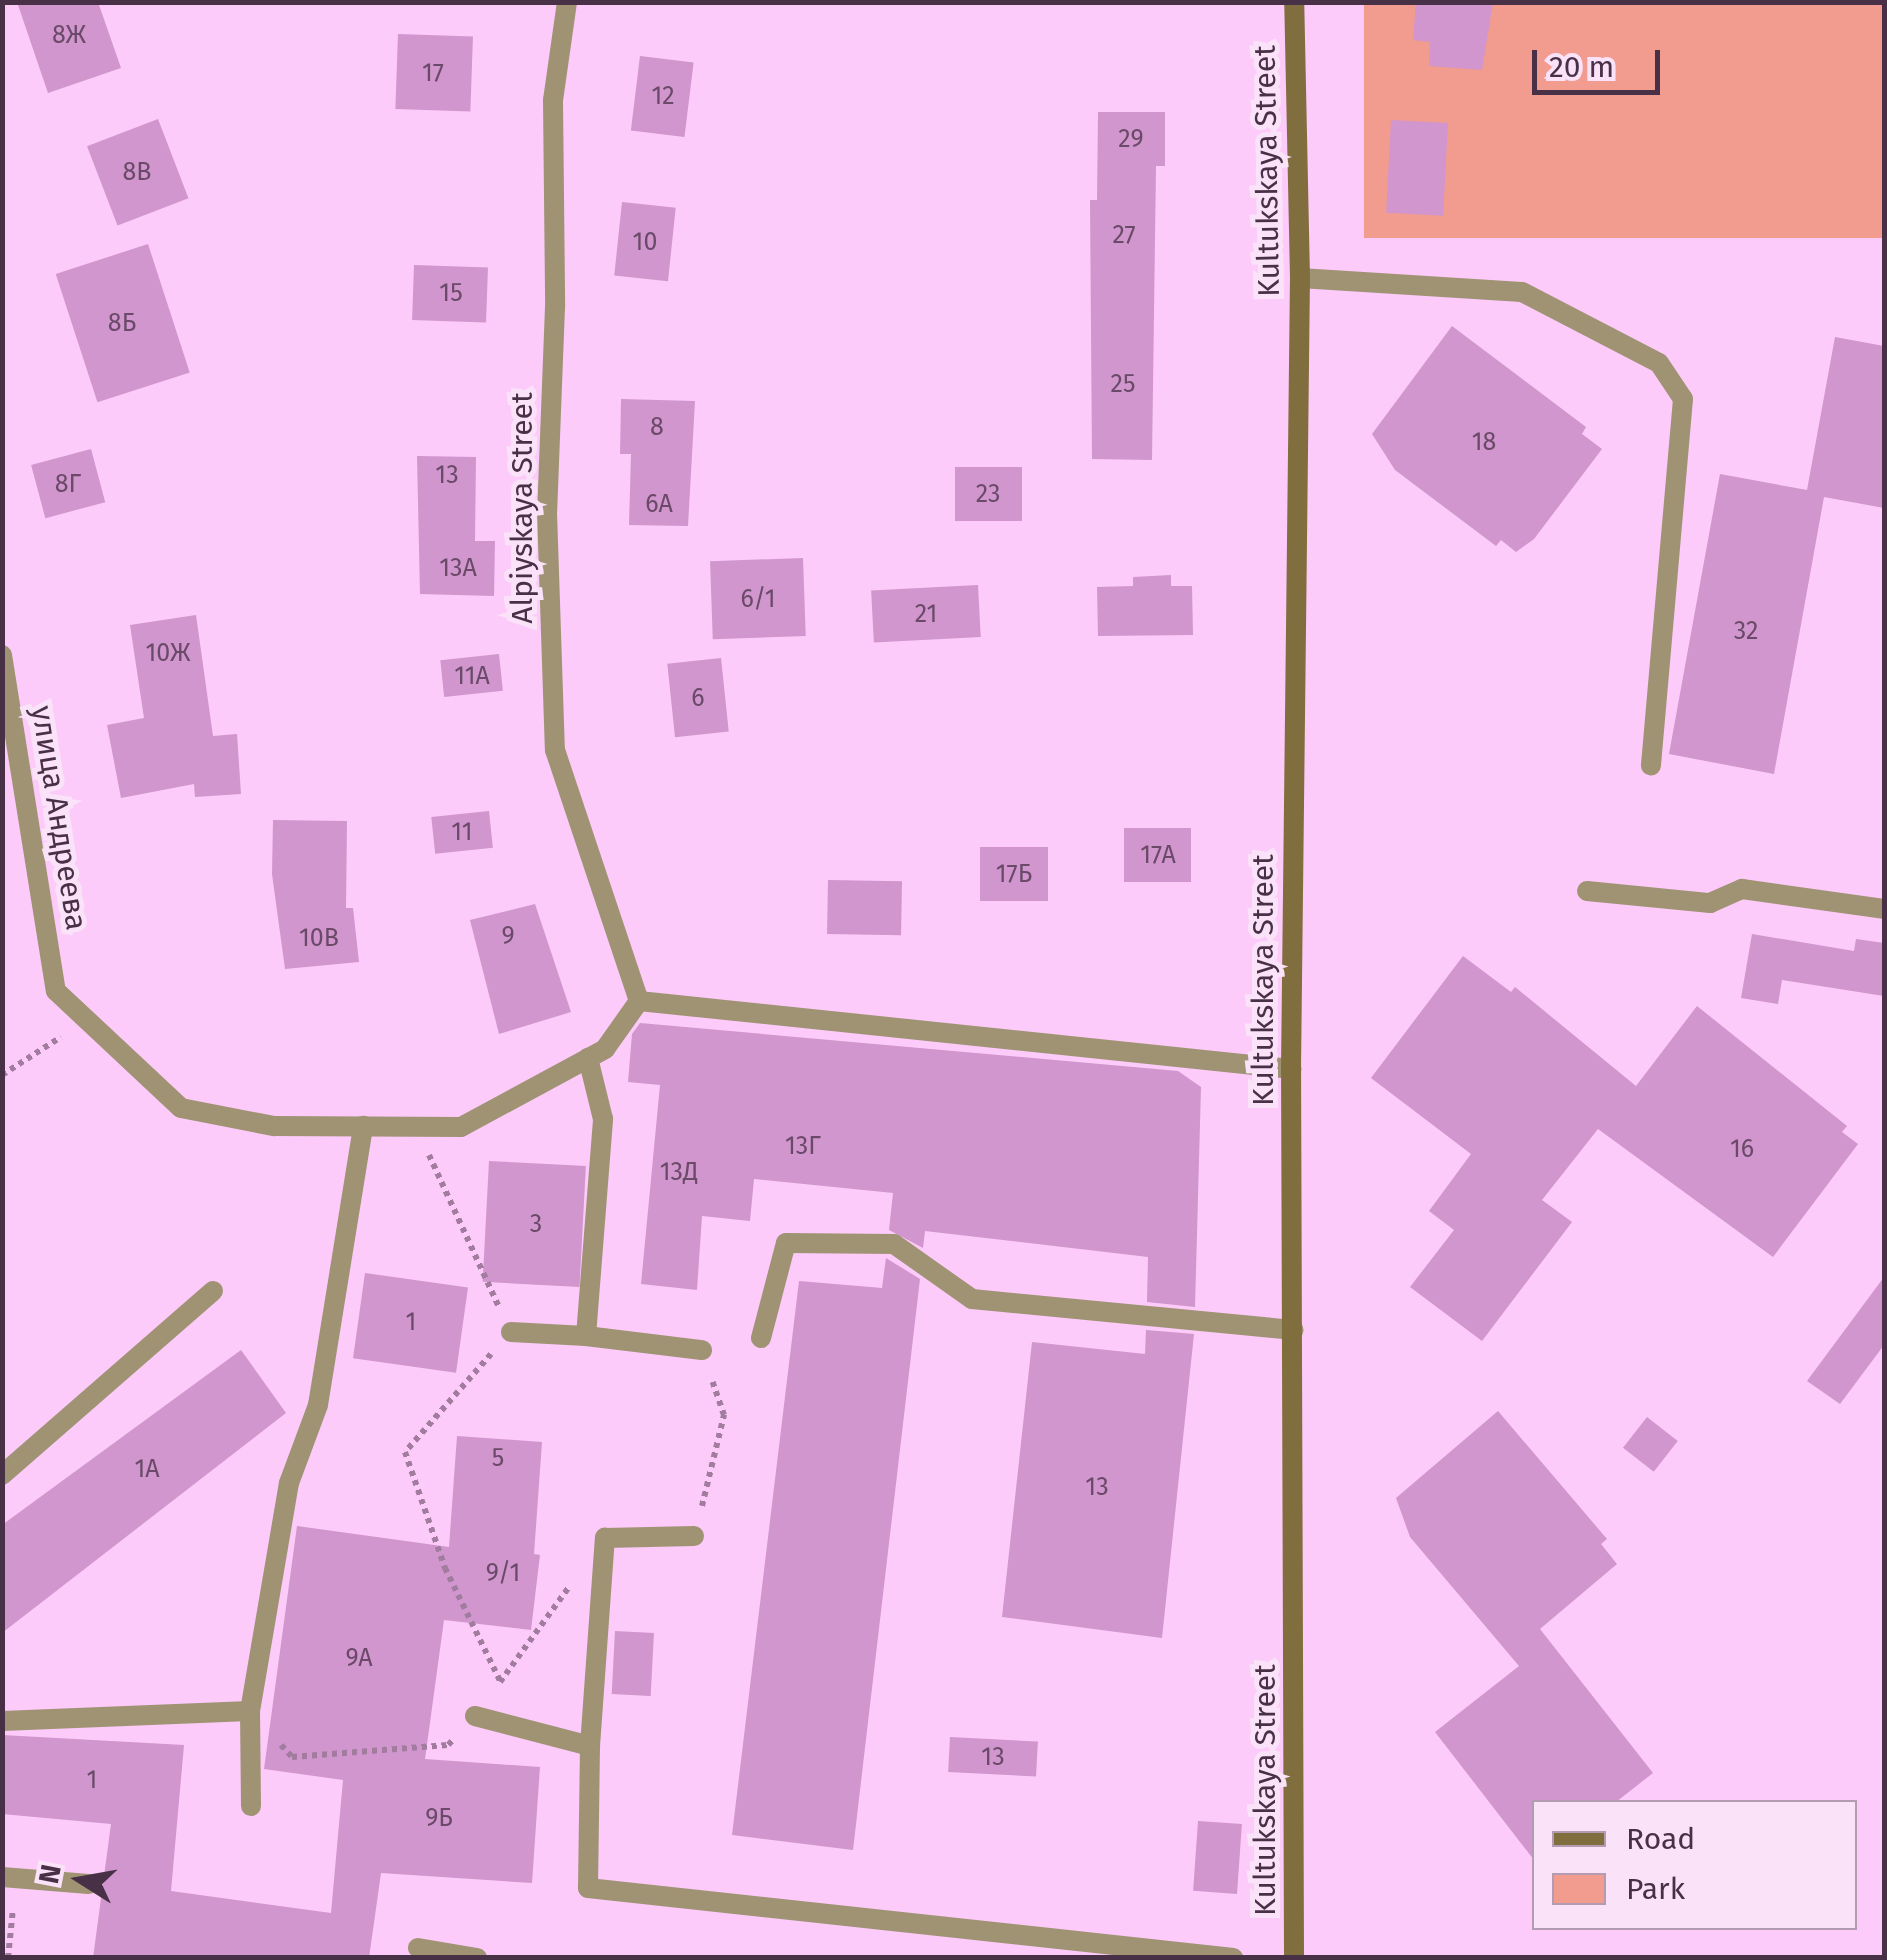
<!DOCTYPE html>
<html>
<head>
<meta charset="utf-8">
<style>
  body { margin:0 }
  #map { position:relative; width:1887px; height:1960px; overflow:hidden; background:#fccbf9; font-family:"Fira Sans",sans-serif }
  div>[style] { position:absolute }
  [style*='--x'] { left:calc(var(--x)*1px); top:calc(var(--y)*1px); width:calc(var(--w)*1px); rotate:calc(var(--a)*1deg) }
  .green>* { inset:0; background:#f29b8f; transform-origin:0 0 }
  .building>* { inset:0; background:#d096cd; transform-origin:0 0 }
  .path>* { height:6px; margin-top:-3px; transform-origin:0; background:repeating-linear-gradient(90deg,#a17c9f 0 5px,transparent 0 10px) }
  .lane>* { height:20px; margin:-10px; padding:0 10px; transform-origin:10px; border-radius:10px; background:#9f9374 }
  .street>* { height:20px; margin:-10px; padding:0 10px; transform-origin:10px; border-radius:10px; background:#9f9374 }
  .secondary>* { height:20px; margin:-10px; padding:0 10px; transform-origin:10px; border-radius:10px; background:#816e3f }
  span { translate:-50% -50%; white-space:nowrap; text-align:center; line-height:1.15; -webkit-text-stroke:10px #fae2f9; paint-order:stroke }
  .number-label { font-size:25px; color:#6a4a68 }
  .number-label span { -webkit-text-stroke-width:0 }
  .street-label { font-size:30px; color:#483047 }
  .frame { position:absolute; inset:0; border:5px solid #483047; pointer-events:none }
  .legend { position:absolute; left:1532px; top:1800px; width:325px; height:130px; box-sizing:border-box; background:#fae2f9; border:2px solid #b39bb2; margin:0; padding:12px 18px; list-style:none; font-size:30px; color:#483047 }
  .legend li { display:flex; align-items:center; gap:20px; height:50px }
  .legend b { width:50px; border:2px solid #b39bb2 }
  .north { position:absolute; left:30px; top:1830px; width:100px; height:100px; -webkit-text-stroke:8px #fae2f9; paint-order:stroke; rotate:281deg; font-size:28px; font-weight:700; line-height:40px; text-align:center; color:#483047 }
  .north::after { content:''; display:block; margin:auto; width:35px; height:45px; background:#483047; clip-path:polygon(50% 0,100% 100%,50% 72%,0 100%) }
  .scale { position:absolute; left:1532px; top:50px; width:128px; height:45px; box-sizing:border-box; border:5px solid #483047; border-top:0; padding-left:12px; font-size:30px; line-height:35px; white-space:nowrap; color:#483047; -webkit-text-stroke:8px #fae2f9; paint-order:stroke }
</style>
</head>
<body>
<div id="map">
  <div class="green">
    <i style="left:1364px;top:3px;width:520px;height:235px"></i>
  </div>
  <div class="building">
    <i style="clip-path:polygon(17px 2px,98px 2px,121px 68px,48px 93px)"></i>
    <i style="clip-path:polygon(1416px 2px,1493px 2px,1482px 70px,1429px 66px,1430px 42px,1413px 40px)"></i>
    <i style="left:398px;top:34px;width:75px;height:75px;rotate:2deg"></i>
    <i style="left:640px;top:56px;width:54px;height:75px;rotate:7deg"></i>
    <i style="clip-path:polygon(1098px 112px,1165px 112px,1165px 166px,1156px 166px,1152px 460px,1092px 459px,1090px 200px,1097px 200px)"></i>
    <i style="left:158px;top:119px;width:85px;height:76px;rotate:69deg"></i>
    <i style="left:1391px;top:120px;width:57px;height:93px;rotate:3deg"></i>
    <i style="left:622px;top:202px;width:54px;height:74px;rotate:6deg"></i>
    <i style="left:148px;top:244px;width:135px;height:97px;rotate:72deg"></i>
    <i style="left:414px;top:265px;width:74px;height:55px;rotate:2deg"></i>
    <i style="clip-path:polygon(1452px 326px,1586px 427px,1582px 434px,1602px 449px,1534px 539px,1516px 552px,1501px 540px,1496px 546px,1395px 470px,1372px 434px)"></i>
    <i style="clip-path:polygon(1835px 337px,1884px 346px,1884px 508px,1824px 497px,1774px 774px,1669px 754px,1720px 474px,1807px 490px)"></i>
    <i style="clip-path:polygon(621px 399px,695px 401px,688px 526px,629px 525px,631px 454px,620px 454px)"></i>
    <i style="left:91px;top:449px;width:55px;height:62px;rotate:75deg"></i>
    <i style="clip-path:polygon(417px 456px,476px 457px,475px 541px,495px 541px,494px 596px,420px 594px)"></i>
    <i style="left:955px;top:467px;width:67px;height:54px"></i>
    <i style="left:803px;top:558px;width:78px;height:93px;rotate:88deg"></i>
    <i style="clip-path:polygon(1171px 575px,1171px 586px,1192px 586px,1193px 635px,1098px 636px,1097px 587px,1133px 586px,1133px 577px)"></i>
    <i style="left:978px;top:585px;width:52px;height:107px;rotate:87deg"></i>
    <i style="clip-path:polygon(196px 615px,213px 736px,237px 734px,241px 794px,195px 797px,194px 784px,121px 798px,107px 725px,144px 718px,130px 625px)"></i>
    <i style="left:499px;top:654px;width:37px;height:59px;rotate:84deg"></i>
    <i style="left:721px;top:658px;width:74px;height:54px;rotate:84deg"></i>
    <i style="left:489px;top:811px;width:37px;height:58px;rotate:84deg"></i>
    <i style="clip-path:polygon(273px 820px,347px 821px,346px 908px,353px 908px,359px 962px,285px 969px,272px 874px)"></i>
    <i style="left:1124px;top:828px;width:67px;height:54px"></i>
    <i style="left:980px;top:847px;width:68px;height:54px"></i>
    <i style="left:828px;top:880px;width:74px;height:54px;rotate:1deg"></i>
    <i style="clip-path:polygon(535px 904px,571px 1012px,499px 1034px,470px 920px)"></i>
    <i style="clip-path:polygon(1752px 934px,1854px 951px,1856px 939px,1884px 943px,1884px 996px,1782px 980px,1778px 1004px,1741px 998px)"></i>
    <i style="clip-path:polygon(1463px 956px,1511px 992px,1515px 987px,1636px 1086px,1697px 1006px,1847px 1126px,1842px 1132px,1858px 1144px,1773px 1257px,1598px 1129px,1542px 1200px,1572px 1222px,1482px 1341px,1410px 1287px,1454px 1230px,1429px 1211px,1471px 1154px,1371px 1078px)"></i>
    <i style="clip-path:polygon(640px 1023px,1178px 1071px,1201px 1087px,1195px 1307px,1147px 1302px,1148px 1257px,925px 1231px,923px 1248px,889px 1230px,893px 1193px,754px 1179px,750px 1221px,702px 1216px,697px 1290px,641px 1284px,660px 1085px,628px 1082px,632px 1034px)"></i>
    <i style="left:489px;top:1161px;width:97px;height:121px;rotate:3deg"></i>
    <i style="clip-path:polygon(886px 1258px,920px 1279px,853px 1850px,732px 1835px,799px 1281px,882px 1288px)"></i>
    <i style="left:365px;top:1273px;width:104px;height:86px;rotate:8deg"></i>
    <i style="clip-path:polygon(1884px 1277px,1884px 1345px,1840px 1404px,1807px 1381px)"></i>
    <i style="clip-path:polygon(1146px 1330px,1194px 1334px,1162px 1638px,1002px 1617px,1032px 1342px,1145px 1354px)"></i>
    <i style="clip-path:polygon(241px 1350px,286px 1413px,2px 1633px,2px 1525px)"></i>
    <i style="clip-path:polygon(1498px 1411px,1607px 1539px,1601px 1544px,1617px 1564px,1540px 1629px,1653px 1773px,1616px 1802px,1534px 1802px,1534px 1860px,1435px 1732px,1519px 1666px,1410px 1537px,1396px 1498px)"></i>
    <i style="left:1647px;top:1417px;width:39px;height:39px;rotate:38deg"></i>
    <i style="clip-path:polygon(457px 1436px,542px 1442px,534px 1554px,540px 1555px,531px 1630px,444px 1620px,425px 1759px,540px 1767px,532px 1883px,381px 1873px,369px 1958px,93px 1958px,111px 1824px,2px 1814px,2px 1735px,184px 1745px,171px 1891px,331px 1913px,343px 1780px,264px 1769px,297px 1526px,449px 1547px)"></i>
    <i style="left:615px;top:1631px;width:39px;height:63px;rotate:3deg"></i>
    <i style="left:950px;top:1737px;width:88px;height:35px;rotate:3deg"></i>
    <i style="left:1198px;top:1821px;width:44px;height:70px;rotate:4deg"></i>
  </div>
  <div class="path">
    <i style="--x:2;--y:1075;--w:70;--a:-32.8"></i>
    <i style="--x:429;--y:1155;--w:167;--a:65.3"></i>
    <i style="--x:491;--y:1354;--w:130;--a:131.3"></i>
    <i style="--x:405;--y:1452;--w:123;--a:71"></i>
    <i style="--x:445;--y:1568;--w:126;--a:64"></i>
    <i style="--x:702;--y:1506;--w:94;--a:-76.4"></i>
    <i style="--x:724;--y:1415;--w:39;--a:-109"></i>
    <i style="--x:500;--y:1682;--w:117;--a:-54"></i>
    <i style="--x:281;--y:1745;--w:16;--a:47"></i>
    <i style="--x:292;--y:1757;--w:156;--a:-4.4"></i>
    <i style="--x:448;--y:1745;--w:10;--a:-45"></i>
    <i style="--x:8;--y:1958;--w:49;--a:-84.2"></i>
  </div>
  <div class="lane">
    <i style="--x:1300;--y:278;--w:222;--a:3.6"></i>
    <i style="--x:1522;--y:292;--w:154;--a:27.4"></i>
    <i style="--x:1659;--y:363;--w:43;--a:56.3"></i>
    <i style="--x:1683;--y:399;--w:368;--a:95"></i>
    <i style="--x:1587;--y:891;--w:124;--a:5.6"></i>
    <i style="--x:1710;--y:903;--w:35;--a:-24"></i>
    <i style="--x:1742;--y:889;--w:143;--a:8"></i>
    <i style="--x:511;--y:1332;--w:75;--a:3.1"></i>
    <i style="--x:586;--y:1336;--w:218;--a:-85.5"></i>
    <i style="--x:603;--y:1119;--w:63;--a:-103.8"></i>
    <i style="--x:586;--y:1336;--w:117;--a:6.9"></i>
    <i style="--x:761;--y:1338;--w:98;--a:-75.3"></i>
    <i style="--x:786;--y:1243;--w:108;--a:0.5"></i>
    <i style="--x:894;--y:1244;--w:95;--a:35.2"></i>
    <i style="--x:972;--y:1299;--w:323;--a:5.5"></i>
    <i style="--x:2;--y:1475;--w:280;--a:-41.1"></i>
    <i style="--x:475;--y:1716;--w:119;--a:14.6"></i>
    <i style="--x:590;--y:1746;--w:142;--a:90.8"></i>
    <i style="--x:588;--y:1888;--w:649;--a:6.19"></i>
    <i style="--x:2;--y:1721;--w:248;--a:-2.3"></i>
    <i style="--x:590;--y:1746;--w:209;--a:-85.9"></i>
    <i style="--x:605;--y:1538;--w:89;--a:-1.3"></i>
    <i style="--x:251;--y:1806;--w:95;--a:-90.6"></i>
    <i style="--x:250;--y:1711;--w:231;--a:-80.3"></i>
    <i style="--x:289;--y:1483;--w:83;--a:-69.6"></i>
    <i style="--x:318;--y:1405;--w:283;--a:-80.8"></i>
    <i style="--x:2;--y:1877;--w:87;--a:4.6"></i>
    <i style="--x:418;--y:1948;--w:60;--a:9.6"></i>
  </div>
  <div class="street">
    <i style="--x:567;--y:2;--w:99;--a:98.1"></i>
    <i style="--x:553;--y:100;--w:207;--a:89.4"></i>
    <i style="--x:555;--y:307;--w:205;--a:92.2"></i>
    <i style="--x:547;--y:512;--w:238;--a:88.1"></i>
    <i style="--x:555;--y:750;--w:265;--a:71.5"></i>
    <i style="--x:2;--y:655;--w:340;--a:80.9"></i>
    <i style="--x:56;--y:991;--w:171;--a:43.1"></i>
    <i style="--x:181;--y:1108;--w:95;--a:11"></i>
    <i style="--x:274;--y:1126;--w:187;--a:0.3"></i>
    <i style="--x:461;--y:1127;--w:164;--a:-28.4"></i>
    <i style="--x:605;--y:1049;--w:59;--a:-54.7"></i>
    <i style="--x:639;--y:1001;--w:656;--a:5.95"></i>
  </div>
  <div class="secondary">
    <i style="--x:1294;--y:1958;--w:889;--a:-90.19"></i>
    <i style="--x:1291;--y:1069;--w:791;--a:-89.35"></i>
    <i style="--x:1300;--y:278;--w:276;--a:-91.2"></i>
  </div>
  <div class="number-label">
    <span style="left:69px;top:35px">8Ж</span>
    <span style="left:433px;top:73px">17</span>
    <span style="left:663px;top:96px">12</span>
    <span style="left:1131px;top:139px">29</span>
    <span style="left:137px;top:172px">8В</span>
    <span style="left:1124px;top:235px">27</span>
    <span style="left:645px;top:242px">10</span>
    <span style="left:451px;top:293px">15</span>
    <span style="left:122px;top:323px">8Б</span>
    <span style="left:1123px;top:384px">25</span>
    <span style="left:657px;top:427px">8</span>
    <span style="left:1484px;top:442px">18</span>
    <span style="left:447px;top:475px">13</span>
    <span style="left:68px;top:484px">8Г</span>
    <span style="left:988px;top:494px">23</span>
    <span style="left:659px;top:504px">6А</span>
    <span style="left:458px;top:568px">13А</span>
    <span style="left:758px;top:599px">6/1</span>
    <span style="left:926px;top:614px">21</span>
    <span style="left:1746px;top:631px">32</span>
    <span style="left:168px;top:653px">10Ж</span>
    <span style="left:472px;top:676px">11А</span>
    <span style="left:698px;top:698px">6</span>
    <span style="left:462px;top:832px">11</span>
    <span style="left:1158px;top:855px">17А</span>
    <span style="left:1014px;top:874px">17Б</span>
    <span style="left:508px;top:936px">9</span>
    <span style="left:319px;top:938px">10В</span>
    <span style="left:803px;top:1146px">13Г</span>
    <span style="left:1742px;top:1149px">16</span>
    <span style="left:679px;top:1172px">13Д</span>
    <span style="left:536px;top:1224px">3</span>
    <span style="left:411px;top:1322px">1</span>
    <span style="left:498px;top:1458px">5</span>
    <span style="left:147px;top:1469px">1А</span>
    <span style="left:1097px;top:1487px">13</span>
    <span style="left:503px;top:1573px">9/1</span>
    <span style="left:359px;top:1658px">9А</span>
    <span style="left:993px;top:1757px">13</span>
    <span style="left:92px;top:1780px">1</span>
    <span style="left:439px;top:1818px">9Б</span>
  </div>
  <div class="street-label">
    <span style="left:1267px;top:171px;rotate:-91deg">Kultukskaya Street</span>
    <span style="left:522px;top:508px;rotate:-90deg">Alpiyskaya Street</span>
    <span style="left:59px;top:818px;rotate:81deg">улица Андреева</span>
    <span style="left:1263px;top:980px;rotate:-90deg">Kultukskaya Street</span>
    <span style="left:1265px;top:1790px;rotate:-90deg">Kultukskaya Street</span>
  </div>
  <div class="frame"></div>
  <ul class="legend">
  <li><b style="height:12px;background:#816e3f"></b>Road</li>
  <li><b style="height:28px;background:#f29b8f"></b>Park</li>
  </ul>
  <div class="north">N</div>
  <div class="scale">20 m</div>
</div>
</body>
</html>
